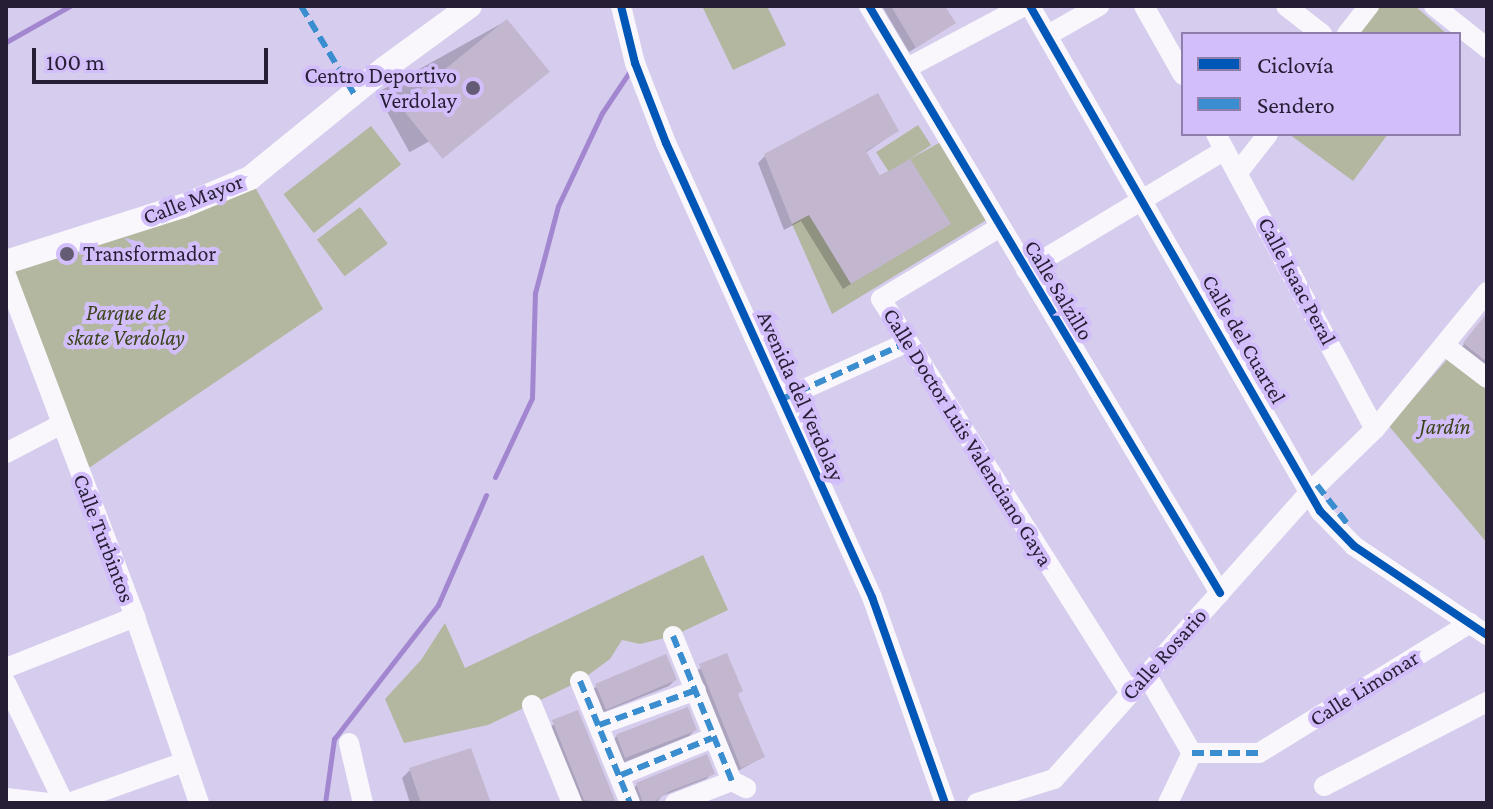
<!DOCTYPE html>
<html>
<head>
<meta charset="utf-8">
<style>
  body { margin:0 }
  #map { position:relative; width:1493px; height:809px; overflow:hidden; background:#d6cced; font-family:"Crimson Pro",serif }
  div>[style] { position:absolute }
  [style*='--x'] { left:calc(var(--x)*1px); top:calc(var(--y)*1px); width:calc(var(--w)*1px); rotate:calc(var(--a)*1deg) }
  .green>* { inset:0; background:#b3b7a0; transform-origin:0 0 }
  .shadow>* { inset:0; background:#0003; transform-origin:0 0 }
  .stream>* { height:5px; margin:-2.5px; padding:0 2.5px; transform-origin:2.5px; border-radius:2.5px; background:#a287d0 }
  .building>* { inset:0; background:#c3b7cf; transform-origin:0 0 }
  .minor>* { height:20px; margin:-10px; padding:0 10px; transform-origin:10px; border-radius:10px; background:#f9f7fc }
  .major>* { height:24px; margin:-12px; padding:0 12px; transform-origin:12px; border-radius:12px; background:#f9f7fc }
  .quiet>* { height:6px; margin-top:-3px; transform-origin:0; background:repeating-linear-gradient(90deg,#3a8dce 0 12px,transparent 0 18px) }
  .cycleway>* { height:8px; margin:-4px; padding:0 4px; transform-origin:4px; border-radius:4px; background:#0057b8 }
  .dots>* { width:22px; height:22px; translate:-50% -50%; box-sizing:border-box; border:4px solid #d2befa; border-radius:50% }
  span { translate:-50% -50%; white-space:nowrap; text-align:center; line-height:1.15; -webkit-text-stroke:8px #d2befa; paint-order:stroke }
  .poi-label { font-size:22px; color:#261e34 }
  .right { translate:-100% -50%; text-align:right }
  .left { translate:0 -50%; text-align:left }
  .street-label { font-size:22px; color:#261e34 }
  .park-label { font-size:22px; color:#3c451a; font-style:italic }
  .frame { position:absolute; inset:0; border:8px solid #261e34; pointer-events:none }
  .legend { position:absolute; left:1181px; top:32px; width:280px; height:104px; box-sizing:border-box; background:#d2befa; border:2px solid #8d7eab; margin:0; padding:10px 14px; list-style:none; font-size:24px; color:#261e34 }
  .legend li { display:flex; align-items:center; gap:16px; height:40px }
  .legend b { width:40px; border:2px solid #8d7eab }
  .scale { position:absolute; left:32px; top:48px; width:236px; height:36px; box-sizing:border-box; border:4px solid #261e34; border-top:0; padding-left:10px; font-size:24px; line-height:28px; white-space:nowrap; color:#261e34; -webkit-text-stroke:6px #d2befa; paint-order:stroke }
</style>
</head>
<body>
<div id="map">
  <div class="green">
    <i style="clip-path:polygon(702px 6px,767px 6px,786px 45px,733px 70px)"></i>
    <i style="clip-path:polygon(1378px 6px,1415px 6px,1447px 34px,1356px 34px)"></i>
    <i style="left:918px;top:125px;width:24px;height:50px;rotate:57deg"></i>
    <i style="left:371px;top:126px;width:49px;height:111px;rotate:52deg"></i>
    <i style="clip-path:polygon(1289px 134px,1388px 134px,1353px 181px)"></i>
    <i style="clip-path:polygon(948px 138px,988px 219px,832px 314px,792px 224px)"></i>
    <i style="clip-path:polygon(250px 178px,323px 309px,80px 474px,6px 262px)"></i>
    <i style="left:360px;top:207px;width:46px;height:54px;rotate:53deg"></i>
    <i style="clip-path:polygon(1451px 355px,1487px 383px,1487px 543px,1389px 426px)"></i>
    <i style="clip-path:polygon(703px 555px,728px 610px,673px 636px,640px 644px,622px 640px,610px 659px,580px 681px,488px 725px,404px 743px,385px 699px,421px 660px,445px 623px,465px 668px)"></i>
  </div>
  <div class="shadow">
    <i style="clip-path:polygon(882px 6px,943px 6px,954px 23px,909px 52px)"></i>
    <i style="left:506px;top:21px;width:68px;height:148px;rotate:61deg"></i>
    <i style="clip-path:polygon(897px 131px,865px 153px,879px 178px,948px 224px,843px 289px,801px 221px,784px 230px,758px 163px,765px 156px)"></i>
    <i style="clip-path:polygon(1487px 315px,1487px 370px,1461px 348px)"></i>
    <i style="clip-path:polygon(726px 655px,736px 695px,763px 757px,734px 773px,694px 672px)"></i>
    <i style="clip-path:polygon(675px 680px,669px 686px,599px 714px,590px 692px,597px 686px)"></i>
    <i style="clip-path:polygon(577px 713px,615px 803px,578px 803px,547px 728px)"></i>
    <i style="clip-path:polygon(695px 730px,689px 736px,620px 764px,611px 742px,617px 736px)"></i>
    <i style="clip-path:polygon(410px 770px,487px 803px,410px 803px,402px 778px)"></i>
    <i style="clip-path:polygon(713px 773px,706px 779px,662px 796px,656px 803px,634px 803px,631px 791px,637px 785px)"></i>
  </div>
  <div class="stream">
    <i style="--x:6;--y:42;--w:73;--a:-29.4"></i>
    <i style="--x:495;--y:477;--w:87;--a:-64.9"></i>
    <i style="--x:532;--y:398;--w:105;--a:-88.4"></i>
    <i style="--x:535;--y:293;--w:90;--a:-75.2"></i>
    <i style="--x:558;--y:206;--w:103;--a:-64.7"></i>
    <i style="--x:602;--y:113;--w:54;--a:-56.3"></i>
    <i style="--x:325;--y:803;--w:65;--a:-82"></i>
    <i style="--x:334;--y:739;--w:170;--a:-52.2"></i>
    <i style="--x:438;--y:605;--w:120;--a:-66.4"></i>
  </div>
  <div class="building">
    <i style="clip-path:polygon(891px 6px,945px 6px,956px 23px,916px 48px)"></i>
    <i style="left:507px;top:19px;width:68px;height:138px;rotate:51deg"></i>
    <i style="clip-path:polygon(878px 93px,899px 131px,866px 151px,880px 176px,910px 159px,951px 224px,851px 284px,809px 215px,792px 224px,764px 154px)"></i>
    <i style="clip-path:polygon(1487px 313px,1487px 362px,1463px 343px)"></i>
    <i style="clip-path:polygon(727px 653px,743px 691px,738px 694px,765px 757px,741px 768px,699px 664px)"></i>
    <i style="left:666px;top:654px;width:28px;height:77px;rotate:67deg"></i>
    <i style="left:688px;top:707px;width:25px;height:77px;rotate:69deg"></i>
    <i style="clip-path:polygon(578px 710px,616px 803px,584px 800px,552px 720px)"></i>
    <i style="clip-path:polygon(471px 748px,491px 803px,421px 803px,409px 768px)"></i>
    <i style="clip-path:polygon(707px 754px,715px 774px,670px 791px,652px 803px,643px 803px,636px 783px)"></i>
  </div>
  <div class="minor">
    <i style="--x:621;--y:6;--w:59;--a:76.2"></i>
    <i style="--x:635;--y:63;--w:86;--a:68.8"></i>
    <i style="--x:666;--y:143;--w:499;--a:65.6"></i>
    <i style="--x:872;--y:597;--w:219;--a:70.5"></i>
    <i style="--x:869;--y:6;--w:684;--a:59.12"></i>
    <i style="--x:1030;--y:6;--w:582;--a:60.13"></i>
    <i style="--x:1320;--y:511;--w:49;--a:45.8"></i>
    <i style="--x:1354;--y:546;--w:160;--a:33.8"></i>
    <i style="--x:1144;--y:6;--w:79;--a:60.5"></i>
    <i style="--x:1286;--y:6;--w:46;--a:37.9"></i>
    <i style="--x:1434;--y:6;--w:68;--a:38.4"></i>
    <i style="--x:1347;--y:34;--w:36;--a:-52"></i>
    <i style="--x:1048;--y:35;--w:59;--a:-29.6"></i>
    <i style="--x:907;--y:68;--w:132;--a:-27.9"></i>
    <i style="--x:1216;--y:134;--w:335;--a:61.7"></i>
    <i style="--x:1239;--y:171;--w:47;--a:-51.9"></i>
    <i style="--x:1000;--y:227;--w:139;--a:148.8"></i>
    <i style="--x:881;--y:299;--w:465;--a:57.7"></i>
    <i style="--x:1026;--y:270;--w:232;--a:-31.1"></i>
    <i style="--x:6;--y:275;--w:366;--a:69.3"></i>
    <i style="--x:135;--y:617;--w:197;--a:71"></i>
    <i style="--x:1444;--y:345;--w:54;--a:37.5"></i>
    <i style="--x:782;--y:399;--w:138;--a:-24.3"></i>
    <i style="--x:6;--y:453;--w:61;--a:-27.4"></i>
    <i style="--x:673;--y:636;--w:157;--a:67.9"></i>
    <i style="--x:6;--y:668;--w:139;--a:-21.6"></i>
    <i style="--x:1146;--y:674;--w:91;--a:59.8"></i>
    <i style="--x:580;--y:681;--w:132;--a:67.7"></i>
    <i style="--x:6;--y:683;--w:133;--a:64.2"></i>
    <i style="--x:532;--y:705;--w:106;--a:67.8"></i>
    <i style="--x:599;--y:725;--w:103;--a:-19.8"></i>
    <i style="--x:349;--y:743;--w:62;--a:76.9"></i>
    <i style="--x:1192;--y:753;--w:67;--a:0"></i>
    <i style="--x:1259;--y:753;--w:248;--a:-31.6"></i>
    <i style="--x:621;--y:775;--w:98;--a:-22.1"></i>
    <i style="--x:1324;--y:786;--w:183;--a:-27.3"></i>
    <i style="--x:6;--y:798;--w:43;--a:6.6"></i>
    <i style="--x:69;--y:803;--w:122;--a:-19.6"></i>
    <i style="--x:675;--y:803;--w:61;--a:-21.1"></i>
    <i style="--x:732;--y:781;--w:16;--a:27"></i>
    <i style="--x:977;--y:803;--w:81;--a:-17.3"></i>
    <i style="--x:1054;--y:779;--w:385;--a:-48.3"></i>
    <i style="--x:1310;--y:492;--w:91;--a:-44.1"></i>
    <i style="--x:1375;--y:429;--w:177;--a:-50.7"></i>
    <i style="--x:1168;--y:803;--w:55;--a:-64.4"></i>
  </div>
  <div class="major">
    <i style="--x:6;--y:262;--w:186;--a:-17.6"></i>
    <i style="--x:183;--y:206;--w:73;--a:-22.7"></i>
    <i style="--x:250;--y:178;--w:174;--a:-39.2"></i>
    <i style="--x:385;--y:68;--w:105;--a:-36.1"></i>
  </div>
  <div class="quiet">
    <i style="--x:301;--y:6;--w:103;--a:58.9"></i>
    <i style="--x:782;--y:399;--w:138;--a:-24.3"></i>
    <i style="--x:1317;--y:485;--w:52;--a:52"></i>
    <i style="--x:673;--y:636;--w:157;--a:67.9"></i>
    <i style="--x:580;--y:681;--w:132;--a:67.7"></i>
    <i style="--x:599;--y:725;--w:103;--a:-19.8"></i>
    <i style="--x:1192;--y:753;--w:67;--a:0"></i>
    <i style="--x:621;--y:775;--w:98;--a:-22.1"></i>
  </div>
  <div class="cycleway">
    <i style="--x:621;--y:6;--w:59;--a:76.2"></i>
    <i style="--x:635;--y:63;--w:86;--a:68.8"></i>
    <i style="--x:666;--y:143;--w:499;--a:65.6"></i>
    <i style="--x:872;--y:597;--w:219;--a:70.5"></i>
    <i style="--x:869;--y:6;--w:684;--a:59.12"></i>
    <i style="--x:1030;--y:6;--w:582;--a:60.13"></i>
    <i style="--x:1320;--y:511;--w:49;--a:45.8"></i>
    <i style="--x:1354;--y:546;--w:160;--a:33.8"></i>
  </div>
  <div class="dots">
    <i style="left:473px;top:88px;background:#645b75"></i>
    <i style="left:67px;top:254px;background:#645b75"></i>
  </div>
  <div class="poi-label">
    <span class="right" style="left:457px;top:88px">Centro Deportivo<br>Verdolay</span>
    <span class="left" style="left:83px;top:254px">Transformador</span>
  </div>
  <div class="street-label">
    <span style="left:193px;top:199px;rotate:-21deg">Calle Mayor</span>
    <span style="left:1297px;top:281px;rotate:62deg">Calle Isaac Peral</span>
    <span style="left:1059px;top:290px;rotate:59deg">Calle Salzillo</span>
    <span style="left:1244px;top:339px;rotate:60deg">Calle del Cuartel</span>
    <span style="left:801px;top:396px;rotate:66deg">Avenida del Verdolay</span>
    <span style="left:968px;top:437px;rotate:58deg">Calle Doctor Luis Valenciano Gaya</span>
    <span style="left:104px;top:538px;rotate:69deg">Calle Turbintos</span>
    <span style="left:1164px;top:654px;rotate:-48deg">Calle Rosario</span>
    <span style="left:1364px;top:688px;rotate:-32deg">Calle Limonar</span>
  </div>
  <div class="park-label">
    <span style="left:126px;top:325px">Parque de<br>skate Verdolay</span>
    <span style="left:1445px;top:427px">Jardín</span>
  </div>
  <div class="frame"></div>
  <ul class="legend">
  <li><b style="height:10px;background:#0057b8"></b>Ciclovía</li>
  <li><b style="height:10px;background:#3a8dce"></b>Sendero</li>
  </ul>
  <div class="scale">100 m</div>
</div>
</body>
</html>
